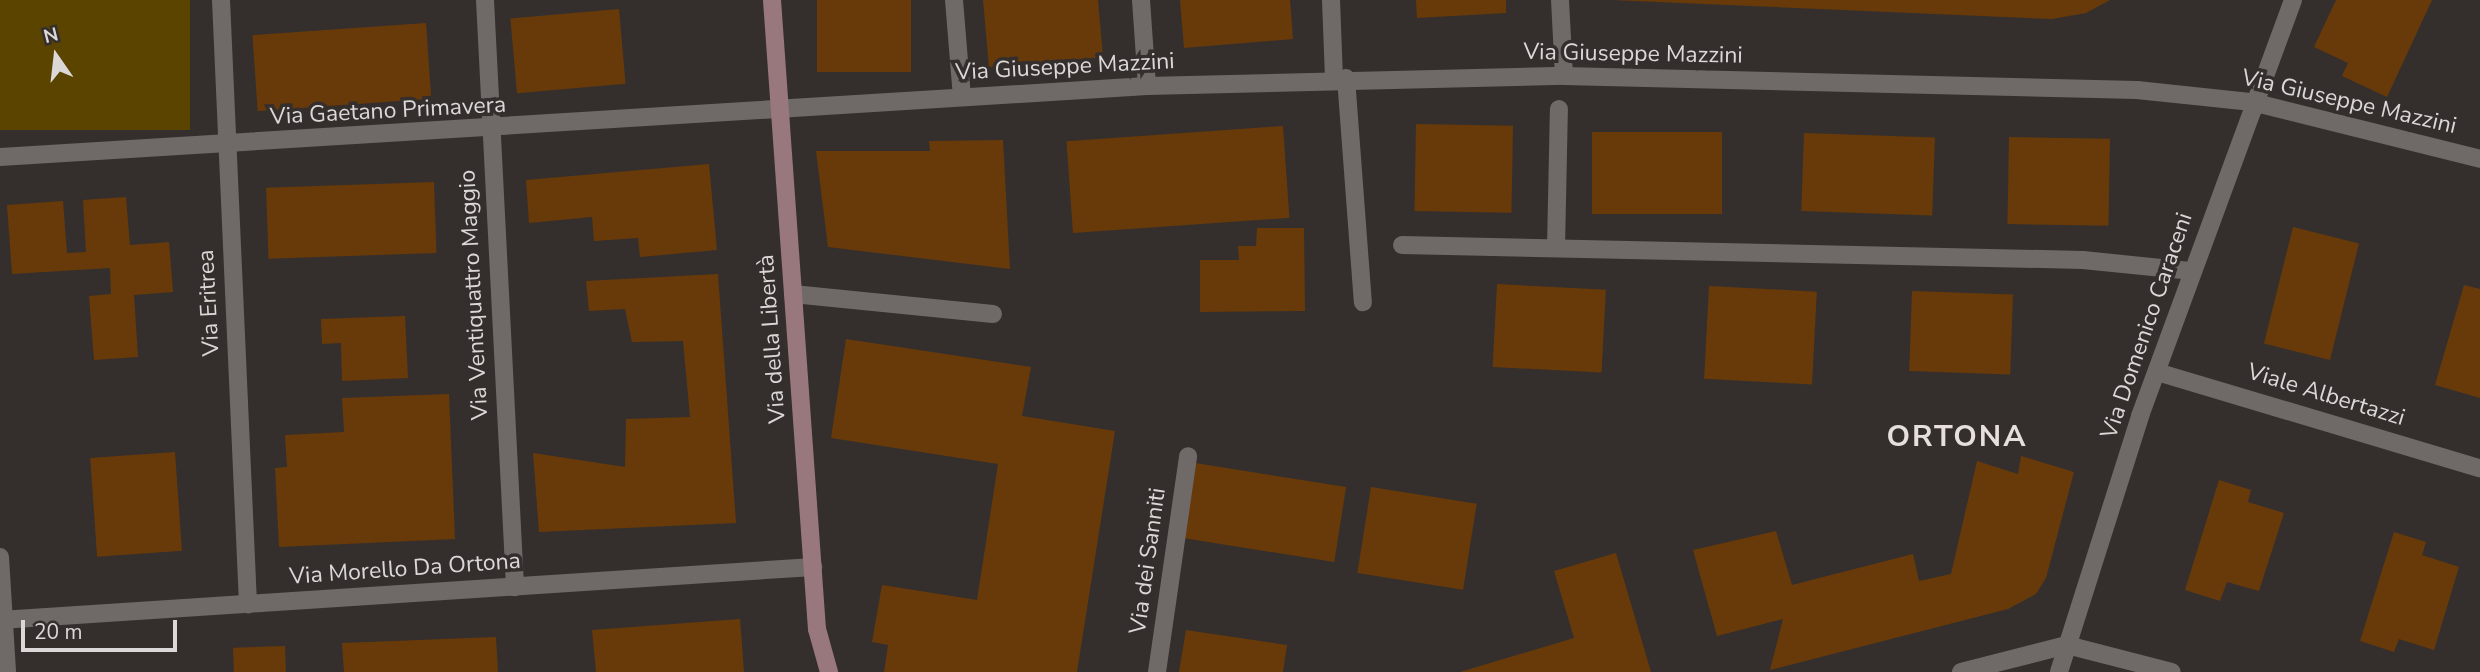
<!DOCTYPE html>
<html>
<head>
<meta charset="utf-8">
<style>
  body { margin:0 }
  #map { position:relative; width:2480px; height:672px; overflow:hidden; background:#342f2d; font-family:"Nunito Sans",sans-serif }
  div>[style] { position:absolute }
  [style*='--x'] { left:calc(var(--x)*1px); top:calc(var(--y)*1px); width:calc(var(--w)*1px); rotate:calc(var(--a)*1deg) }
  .green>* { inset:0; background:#5b4400; transform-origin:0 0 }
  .building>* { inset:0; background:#683a09; transform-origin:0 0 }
  .lane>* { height:18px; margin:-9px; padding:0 9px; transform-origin:9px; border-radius:9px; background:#6f6a68 }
  .street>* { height:18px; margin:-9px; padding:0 9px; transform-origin:9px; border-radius:9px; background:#6f6a68 }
  .secondary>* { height:18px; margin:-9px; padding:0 9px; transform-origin:9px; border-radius:9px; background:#98787c }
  span { translate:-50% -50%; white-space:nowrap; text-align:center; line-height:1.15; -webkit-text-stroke:7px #342f2d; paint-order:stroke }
  .street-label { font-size:23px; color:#dcd8d7 }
  .district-label { font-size:30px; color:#e6dfdd; font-weight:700; letter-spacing:2px }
  .north { position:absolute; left:21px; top:21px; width:70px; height:70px; -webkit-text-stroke:5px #342f2d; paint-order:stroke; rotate:346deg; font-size:19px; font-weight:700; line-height:28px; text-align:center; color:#dcd8d7 }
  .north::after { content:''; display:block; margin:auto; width:24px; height:32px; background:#dcd8d7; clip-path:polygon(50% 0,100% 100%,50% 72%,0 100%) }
  .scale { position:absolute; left:21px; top:620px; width:156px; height:32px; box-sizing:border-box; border:4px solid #dcd8d7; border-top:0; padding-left:9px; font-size:21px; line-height:24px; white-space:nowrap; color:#dcd8d7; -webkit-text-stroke:5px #342f2d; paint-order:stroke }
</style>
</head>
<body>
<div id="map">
  <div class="green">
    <i style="left:0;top:0;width:190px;height:130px"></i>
  </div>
  <div class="building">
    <i style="left:817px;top:0;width:94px;height:72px"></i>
    <i style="clip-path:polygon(983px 0,1098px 0,1103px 57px,989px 67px)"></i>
    <i style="clip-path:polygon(1180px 0,1290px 0,1293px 39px,1184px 48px)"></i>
    <i style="clip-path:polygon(1416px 0,1506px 0,1506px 13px,1417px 18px)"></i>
    <i style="clip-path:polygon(1611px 0,2110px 0,2086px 13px,2052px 19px)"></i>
    <i style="clip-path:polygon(2336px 0,2432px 0,2387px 97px,2342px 76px,2348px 63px,2314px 47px)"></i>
    <i style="left:619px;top:9px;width:75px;height:109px;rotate:85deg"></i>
    <i style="left:426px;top:23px;width:76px;height:174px;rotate:86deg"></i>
    <i style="left:1416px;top:124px;width:97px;height:87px;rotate:1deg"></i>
    <i style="left:1283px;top:126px;width:92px;height:217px;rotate:86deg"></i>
    <i style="left:1592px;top:132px;width:130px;height:82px"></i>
    <i style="left:1804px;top:133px;width:131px;height:78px;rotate:2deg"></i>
    <i style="left:2009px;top:137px;width:101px;height:87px;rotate:1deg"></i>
    <i style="clip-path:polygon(1003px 140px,1010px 269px,828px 247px,816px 151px,930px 151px,929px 141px)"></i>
    <i style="clip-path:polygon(709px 164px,717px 250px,640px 257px,638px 238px,594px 241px,592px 217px,529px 223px,526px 180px)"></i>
    <i style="left:434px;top:182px;width:71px;height:168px;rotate:88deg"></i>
    <i style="clip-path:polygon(126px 197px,130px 245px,169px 242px,173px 292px,134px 295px,138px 357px,94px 360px,89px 296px,111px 294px,110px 268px,12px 274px,7px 205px,63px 201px,67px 253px,86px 252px,83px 200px)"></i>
    <i style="left:2293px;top:227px;width:68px;height:120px;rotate:14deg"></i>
    <i style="clip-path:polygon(1257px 228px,1304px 228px,1305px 311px,1200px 312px,1200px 260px,1239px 260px,1238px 246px,1256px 246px)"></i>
    <i style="clip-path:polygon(718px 274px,736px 523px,539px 532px,533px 453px,625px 467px,626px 419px,690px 417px,683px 341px,632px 342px,625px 309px,589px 311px,586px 281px)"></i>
    <i style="left:1497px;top:284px;width:109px;height:83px;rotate:3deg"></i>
    <i style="clip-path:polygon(2464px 285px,2480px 289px,2480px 398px,2435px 385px)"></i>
    <i style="left:1709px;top:286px;width:108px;height:93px;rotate:3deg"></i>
    <i style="left:1912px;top:291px;width:101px;height:80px;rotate:2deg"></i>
    <i style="clip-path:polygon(405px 316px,408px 378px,342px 381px,341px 343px,322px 344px,321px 319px)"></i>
    <i style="clip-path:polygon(846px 339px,1031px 367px,1022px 416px,1115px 431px,1077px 672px,884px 672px,888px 645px,872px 642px,882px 585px,977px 600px,998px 464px,831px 438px)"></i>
    <i style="clip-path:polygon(449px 394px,455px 539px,279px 547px,275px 468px,287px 467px,285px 435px,344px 432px,342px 398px)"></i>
    <i style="left:175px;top:452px;width:99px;height:85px;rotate:86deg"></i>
    <i style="clip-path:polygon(2021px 456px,2074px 472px,2046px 578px,2036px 594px,2008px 609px,1770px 670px,1783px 619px,1717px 636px,1693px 550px,1776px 531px,1792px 585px,1913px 554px,1919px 581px,1951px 574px,1977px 461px,2018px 474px)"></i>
    <i style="left:1195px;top:463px;width:153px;height:76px;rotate:9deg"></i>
    <i style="clip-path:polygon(2219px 480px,2251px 490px,2248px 502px,2284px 513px,2259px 591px,2227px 582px,2220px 601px,2185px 590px)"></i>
    <i style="left:1371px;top:487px;width:107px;height:87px;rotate:9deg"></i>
    <i style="clip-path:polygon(2394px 532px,2426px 542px,2422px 555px,2459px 567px,2434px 650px,2399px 639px,2394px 652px,2360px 641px)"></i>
    <i style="clip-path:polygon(1616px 553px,1651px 672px,1460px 672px,1574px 638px,1554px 571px)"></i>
    <i style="clip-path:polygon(740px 619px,744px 672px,596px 672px,592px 630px)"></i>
    <i style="clip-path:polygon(1186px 630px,1287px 645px,1283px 672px,1179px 672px)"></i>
    <i style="clip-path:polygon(496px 637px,498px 672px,344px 672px,342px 643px)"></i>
    <i style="left:285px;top:646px;width:26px;height:52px;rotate:88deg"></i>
  </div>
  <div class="lane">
    <i style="--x:1346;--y:78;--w:225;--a:85.7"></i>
    <i style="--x:1402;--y:245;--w:681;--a:1.26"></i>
    <i style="--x:2083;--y:260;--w:110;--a:5.8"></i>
    <i style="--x:1556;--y:248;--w:139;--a:-88.8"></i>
    <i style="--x:793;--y:294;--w:201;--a:5.7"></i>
  </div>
  <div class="street">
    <i style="--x:221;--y:0;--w:605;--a:87.44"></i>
    <i style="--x:485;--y:0;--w:588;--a:87.07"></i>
    <i style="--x:954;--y:0;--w:97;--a:85.3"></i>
    <i style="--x:1141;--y:0;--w:86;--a:86"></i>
    <i style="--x:1331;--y:0;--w:78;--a:87.8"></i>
    <i style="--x:1560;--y:0;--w:76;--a:87"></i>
    <i style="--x:0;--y:157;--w:1149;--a:-3.54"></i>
    <i style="--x:1147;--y:86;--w:417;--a:-1.4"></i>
    <i style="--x:1564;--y:76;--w:573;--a:1.4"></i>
    <i style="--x:2137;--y:90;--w:116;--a:6"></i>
    <i style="--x:2252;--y:102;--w:235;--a:14"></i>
    <i style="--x:2157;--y:372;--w:337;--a:16.6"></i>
    <i style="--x:0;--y:557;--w:115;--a:86.5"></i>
    <i style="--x:0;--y:620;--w:815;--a:-3.73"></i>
    <i style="--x:1157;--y:672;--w:218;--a:-81.8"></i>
    <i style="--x:1961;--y:672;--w:109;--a:-14.3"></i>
    <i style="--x:2067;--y:645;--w:108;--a:14.4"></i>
    <i style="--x:2059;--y:672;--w:269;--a:-72.4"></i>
    <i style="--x:2140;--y:416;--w:443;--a:-69.8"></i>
  </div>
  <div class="secondary">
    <i style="--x:772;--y:0;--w:631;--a:85.91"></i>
    <i style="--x:817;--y:629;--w:45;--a:74.4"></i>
  </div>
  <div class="street-label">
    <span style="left:1633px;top:54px;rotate:1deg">Via Giuseppe Mazzini</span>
    <span style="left:1065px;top:67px;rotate:-3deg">Via Giuseppe Mazzini</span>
    <span style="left:2349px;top:102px;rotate:13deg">Via Giuseppe Mazzini</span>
    <span style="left:388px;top:111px;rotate:-3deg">Via Gaetano Primavera</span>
    <span style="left:474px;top:295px;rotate:-93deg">Via Ventiquattro Maggio</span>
    <span style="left:209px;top:303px;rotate:-93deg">Via Eritrea</span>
    <span style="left:2147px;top:326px;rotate:-71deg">Via Domenico Caraceni</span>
    <span style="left:772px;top:339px;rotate:-94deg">Via della Libertà</span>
    <span style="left:2326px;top:395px;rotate:17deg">Viale Albertazzi</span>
    <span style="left:1148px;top:561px;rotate:-82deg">Via dei Sanniti</span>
    <span style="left:405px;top:569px;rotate:-4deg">Via Morello Da Ortona</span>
  </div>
  <div class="district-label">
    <span style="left:1957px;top:437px">ORTONA</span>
  </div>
  <div class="north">N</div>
  <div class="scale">20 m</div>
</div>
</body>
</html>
